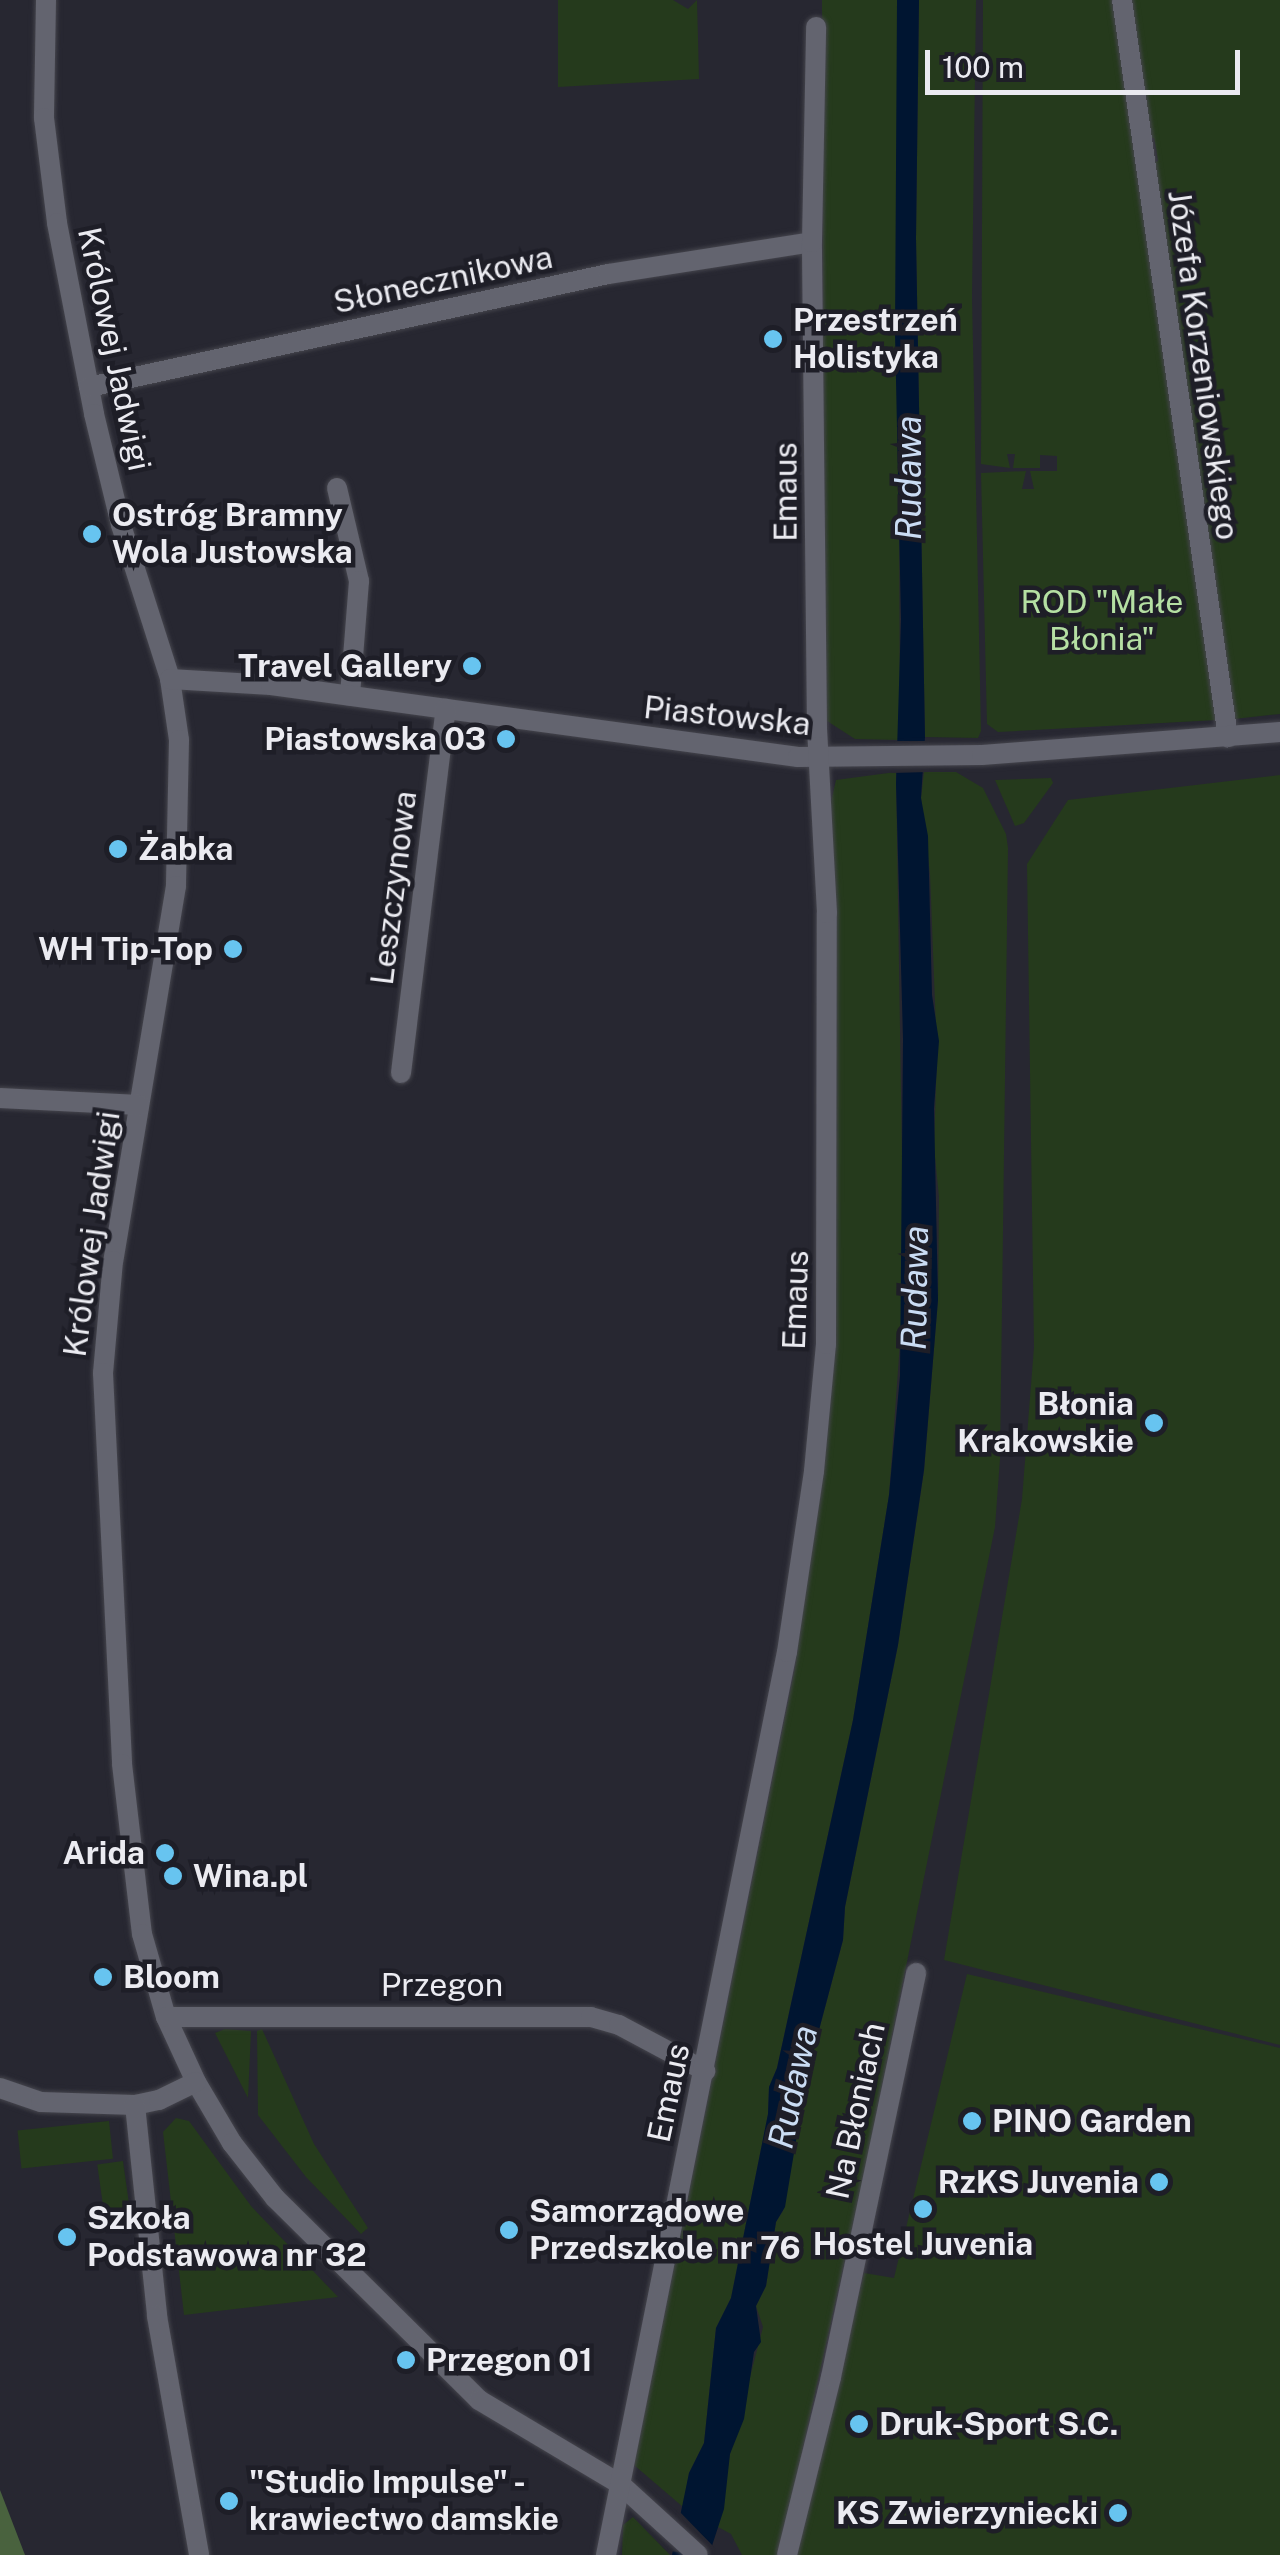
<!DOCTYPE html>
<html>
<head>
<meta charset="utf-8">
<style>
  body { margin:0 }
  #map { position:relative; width:1280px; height:2555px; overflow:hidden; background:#272731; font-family:"Public Sans",sans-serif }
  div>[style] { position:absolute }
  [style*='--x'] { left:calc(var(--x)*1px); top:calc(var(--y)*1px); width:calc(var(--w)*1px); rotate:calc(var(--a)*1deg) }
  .green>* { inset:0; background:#253a1c; transform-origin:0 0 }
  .forest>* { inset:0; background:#49623e }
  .water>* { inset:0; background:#001531 }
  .pier>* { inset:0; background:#272731 }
  .roads { filter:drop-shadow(0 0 2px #45454d) drop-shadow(0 0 2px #45454d) }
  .minor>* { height:20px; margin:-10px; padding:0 10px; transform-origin:10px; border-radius:10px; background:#63646f }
  .dots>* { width:28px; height:28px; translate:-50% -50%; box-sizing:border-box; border:5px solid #1e1e27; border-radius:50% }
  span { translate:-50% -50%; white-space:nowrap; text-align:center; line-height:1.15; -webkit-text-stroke:9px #1e1e27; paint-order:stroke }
  .street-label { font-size:32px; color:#ebebf1 }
  .poi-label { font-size:32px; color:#ebebf1; font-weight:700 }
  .left { translate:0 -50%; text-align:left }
  .right { translate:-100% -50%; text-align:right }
  .park-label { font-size:32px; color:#b5e0a3 }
  .water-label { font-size:35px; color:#cadcf3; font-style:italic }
  .scale { position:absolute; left:925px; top:50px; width:315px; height:45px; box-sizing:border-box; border:5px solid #ebebf1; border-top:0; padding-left:12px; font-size:30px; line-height:35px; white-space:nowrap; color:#ebebf1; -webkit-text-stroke:8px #1e1e27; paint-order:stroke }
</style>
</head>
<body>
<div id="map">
  <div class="green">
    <i style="clip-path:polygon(558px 0,673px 0,688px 9px,697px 0,699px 79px,558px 87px)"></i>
    <i style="clip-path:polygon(822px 0,897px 0,900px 740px,855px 739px,824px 719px)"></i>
    <i style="clip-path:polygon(919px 0,976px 0,972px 297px,981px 731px,978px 738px,925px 737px,916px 238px)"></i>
    <i style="clip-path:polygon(983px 0,1116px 0,1217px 720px,998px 732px,987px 724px,981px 473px,1026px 471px,1022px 489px,1034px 489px,1030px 471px,1057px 471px,1057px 456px,1040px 455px,1040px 468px,1013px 468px,1015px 454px,1007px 454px,1010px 468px,981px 464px)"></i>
    <i style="clip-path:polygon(1130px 0,1280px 0,1280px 714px,1234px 719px,1152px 163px,1158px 161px,1156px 148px,1154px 138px,1148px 139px)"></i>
    <i style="clip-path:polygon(896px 772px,904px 1287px,889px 1495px,853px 1720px,777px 2068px,769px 2087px,768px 2114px,731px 2298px,716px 2328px,704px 2443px,689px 2473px,683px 2507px,634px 2465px,795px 1667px,818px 1503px,828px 815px,836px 780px)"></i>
    <i style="clip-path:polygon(924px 772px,956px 772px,983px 788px,1006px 834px,1008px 848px,1000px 1459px,995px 1527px,863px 2179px,779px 2555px,742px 2555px,731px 2534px,718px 2527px,730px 2454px,763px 2327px,756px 2306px,766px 2286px,776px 2222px,783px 2211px,807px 2075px,843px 1940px,845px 1907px,898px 1645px,924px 1471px,938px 1300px,939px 1197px,934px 1147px,937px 1054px,930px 874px,921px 798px)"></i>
    <i style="clip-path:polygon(1280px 775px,1280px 2045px,944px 1960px,1022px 1499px,1034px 1347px,1027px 864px,1068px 800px)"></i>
    <i style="clip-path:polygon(1051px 778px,1053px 783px,1024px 823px,1015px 826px,995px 780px)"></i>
    <i style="clip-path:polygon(967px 1974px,1280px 2048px,1280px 2555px,795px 2555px,864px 2273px,894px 2278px)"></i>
    <i style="clip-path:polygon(225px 2029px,251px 2031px,248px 2098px,215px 2033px)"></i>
    <i style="clip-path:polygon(262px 2029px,314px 2144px,368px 2228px,361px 2234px,306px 2177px,258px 2115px,257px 2031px)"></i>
    <i style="clip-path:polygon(176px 2118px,189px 2121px,251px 2206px,338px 2297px,184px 2315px,163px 2132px)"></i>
    <i style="left:109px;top:2121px;width:38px;height:92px;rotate:84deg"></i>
    <i style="left:123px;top:2161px;width:51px;height:26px;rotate:82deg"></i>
    <i style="clip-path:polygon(633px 2517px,670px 2555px,622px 2555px,623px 2525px)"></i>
  </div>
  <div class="forest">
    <i style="clip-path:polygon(0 2490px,25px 2555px,0 2555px)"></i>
  </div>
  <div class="water">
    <i style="clip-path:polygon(897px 0,919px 0,916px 238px,925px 737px,921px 798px,928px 836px,932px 995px,939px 1041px,934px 1108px,938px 1300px,924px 1470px,898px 1645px,845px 1907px,843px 1940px,807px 2075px,785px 2207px,776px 2222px,766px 2286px,756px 2306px,761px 2342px,754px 2352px,744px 2419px,730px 2454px,724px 2509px,709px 2555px,672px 2555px,689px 2473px,704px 2443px,716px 2328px,731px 2298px,768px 2114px,769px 2087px,777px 2068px,853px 1720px,889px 1495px,900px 1376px,903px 1039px,896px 784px,901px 619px,895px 333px)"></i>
  </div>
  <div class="pier">
    <i style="clip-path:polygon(895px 741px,930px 741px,929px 772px,891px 773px)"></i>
    <i style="clip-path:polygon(677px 2509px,716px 2549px,714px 2555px,667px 2551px)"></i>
  </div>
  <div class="roads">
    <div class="minor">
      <i style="--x:46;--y:0;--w:118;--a:91"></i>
      <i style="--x:44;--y:118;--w:106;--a:82.9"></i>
      <i style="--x:57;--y:223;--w:195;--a:79"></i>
      <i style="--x:94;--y:414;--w:114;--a:76.3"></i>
      <i style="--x:121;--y:525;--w:162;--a:72.3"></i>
      <i style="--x:170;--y:679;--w:62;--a:81.6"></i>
      <i style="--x:179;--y:740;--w:146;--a:91.2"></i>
      <i style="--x:176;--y:886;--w:380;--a:99.5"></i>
      <i style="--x:113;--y:1261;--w:112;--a:95.1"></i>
      <i style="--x:103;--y:1373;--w:391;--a:87.2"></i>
      <i style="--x:122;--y:1764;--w:171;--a:83.3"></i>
      <i style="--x:142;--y:1934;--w:86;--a:73.9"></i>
      <i style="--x:166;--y:2017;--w:72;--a:65.2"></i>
      <i style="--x:196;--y:2082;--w:71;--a:59.5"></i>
      <i style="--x:232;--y:2143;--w:70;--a:52"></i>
      <i style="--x:275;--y:2198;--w:287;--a:44.7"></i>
      <i style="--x:479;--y:2400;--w:164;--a:30.8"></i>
      <i style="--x:620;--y:2484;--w:105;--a:42.3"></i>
      <i style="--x:1122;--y:0;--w:745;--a:81.82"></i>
      <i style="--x:89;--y:387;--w:531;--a:-12.28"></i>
      <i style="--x:608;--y:274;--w:206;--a:-8.9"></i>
      <i style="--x:337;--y:488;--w:96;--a:76.7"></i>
      <i style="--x:359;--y:581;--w:115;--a:94.5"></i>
      <i style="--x:170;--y:679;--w:101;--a:3.4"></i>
      <i style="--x:271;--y:685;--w:532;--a:7.78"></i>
      <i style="--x:798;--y:757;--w:184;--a:-0.6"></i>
      <i style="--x:982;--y:755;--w:299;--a:-4.4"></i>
      <i style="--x:401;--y:1073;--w:367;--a:-83"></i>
      <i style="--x:0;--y:1098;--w:139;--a:2.9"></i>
      <i style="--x:166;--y:2017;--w:425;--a:0"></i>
      <i style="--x:591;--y:2017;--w:29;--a:16"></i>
      <i style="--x:619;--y:2025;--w:98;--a:28.1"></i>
      <i style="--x:0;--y:2088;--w:43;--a:18.9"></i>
      <i style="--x:41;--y:2102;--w:94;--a:1.8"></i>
      <i style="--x:135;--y:2105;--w:25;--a:-12"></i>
      <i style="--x:159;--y:2100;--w:41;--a:-25.9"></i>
      <i style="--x:135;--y:2105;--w:212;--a:84"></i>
      <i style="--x:157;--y:2316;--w:243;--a:80"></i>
      <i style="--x:606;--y:2555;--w:921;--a:-78.67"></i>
      <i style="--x:787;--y:1652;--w:183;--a:-81.5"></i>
      <i style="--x:814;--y:1471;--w:128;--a:-84.6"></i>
      <i style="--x:826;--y:1344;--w:431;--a:-89.9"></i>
      <i style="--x:827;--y:913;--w:185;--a:-93.1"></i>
      <i style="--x:817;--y:728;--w:486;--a:-90.6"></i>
      <i style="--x:812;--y:242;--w:215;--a:-88.9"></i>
      <i style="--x:787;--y:2555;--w:183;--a:-76.1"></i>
      <i style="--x:831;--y:2377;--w:413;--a:-78.1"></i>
    </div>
  </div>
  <div class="dots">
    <i style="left:773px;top:339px;background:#67c4f0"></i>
    <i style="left:92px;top:534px;background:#67c4f0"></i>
    <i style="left:472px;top:666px;background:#67c4f0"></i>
    <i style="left:506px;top:739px;background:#67c4f0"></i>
    <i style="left:118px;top:849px;background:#67c4f0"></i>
    <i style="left:233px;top:949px;background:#67c4f0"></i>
    <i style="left:1154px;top:1423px;background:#67c4f0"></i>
    <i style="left:165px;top:1853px;background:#67c4f0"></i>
    <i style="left:173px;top:1876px;background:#67c4f0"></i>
    <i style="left:103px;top:1977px;background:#67c4f0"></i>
    <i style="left:972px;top:2121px;background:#67c4f0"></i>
    <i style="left:1159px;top:2182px;background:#67c4f0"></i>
    <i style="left:923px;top:2209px;background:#67c4f0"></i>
    <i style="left:509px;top:2230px;background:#67c4f0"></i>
    <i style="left:67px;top:2237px;background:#67c4f0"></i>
    <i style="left:406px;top:2360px;background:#67c4f0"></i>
    <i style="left:859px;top:2424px;background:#67c4f0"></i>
    <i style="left:229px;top:2501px;background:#67c4f0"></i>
    <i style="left:1118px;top:2513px;background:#67c4f0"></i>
  </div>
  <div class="street-label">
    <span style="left:443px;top:280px;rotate:-12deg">Słonecznikowa</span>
    <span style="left:114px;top:349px;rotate:78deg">Królowej Jadwigi</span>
    <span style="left:1203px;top:365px;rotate:82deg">Józefa Korzeniowskiego</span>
    <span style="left:786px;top:492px;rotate:-90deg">Emaus</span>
    <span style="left:727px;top:716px;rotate:6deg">Piastowska</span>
    <span style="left:394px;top:888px;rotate:-83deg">Leszczynowa</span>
    <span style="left:92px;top:1234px;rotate:-82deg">Królowej Jadwigi</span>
    <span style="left:796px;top:1300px;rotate:-88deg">Emaus</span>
    <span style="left:442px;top:1985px">Przegon</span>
    <span style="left:669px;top:2093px;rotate:-78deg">Emaus</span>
    <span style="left:856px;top:2111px;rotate:-78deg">Na Błoniach</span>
  </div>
  <div class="poi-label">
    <span class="left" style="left:793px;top:339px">Przestrzeń<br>Holistyka</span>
    <span class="left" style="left:112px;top:534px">Ostróg Bramny<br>Wola Justowska</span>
    <span class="right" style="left:452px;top:666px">Travel Gallery</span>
    <span class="right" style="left:486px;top:739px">Piastowska 03</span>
    <span class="left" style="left:138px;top:849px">Żabka</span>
    <span class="right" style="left:213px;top:949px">WH Tip-Top</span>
    <span class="right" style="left:1134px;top:1423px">Błonia<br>Krakowskie</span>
    <span class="right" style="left:145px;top:1853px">Arida</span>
    <span class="left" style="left:193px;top:1876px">Wina.pl</span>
    <span class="left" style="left:123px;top:1977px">Bloom</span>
    <span class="left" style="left:992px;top:2121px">PINO Garden</span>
    <span class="right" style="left:1139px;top:2182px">RzKS Juvenia</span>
    <span class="left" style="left:529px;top:2230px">Samorządowe<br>Przedszkole nr 76</span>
    <span class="left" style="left:87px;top:2237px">Szkoła<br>Podstawowa nr 32</span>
    <span style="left:923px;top:2244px">Hostel Juvenia</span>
    <span class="left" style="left:426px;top:2360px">Przegon 01</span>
    <span class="left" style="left:879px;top:2424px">Druk-Sport S.C.</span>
    <span class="left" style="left:249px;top:2501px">"Studio Impulse" -<br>krawiectwo damskie</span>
    <span class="right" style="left:1098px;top:2513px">KS Zwierzyniecki</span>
  </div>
  <div class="park-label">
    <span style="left:1102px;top:621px">ROD "Małe<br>Błonia"</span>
  </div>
  <div class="water-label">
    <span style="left:909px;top:478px;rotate:-90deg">Rudawa</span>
    <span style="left:915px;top:1288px;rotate:-89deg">Rudawa</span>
    <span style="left:793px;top:2087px;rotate:-78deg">Rudawa</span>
  </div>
  <div class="scale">100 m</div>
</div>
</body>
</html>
